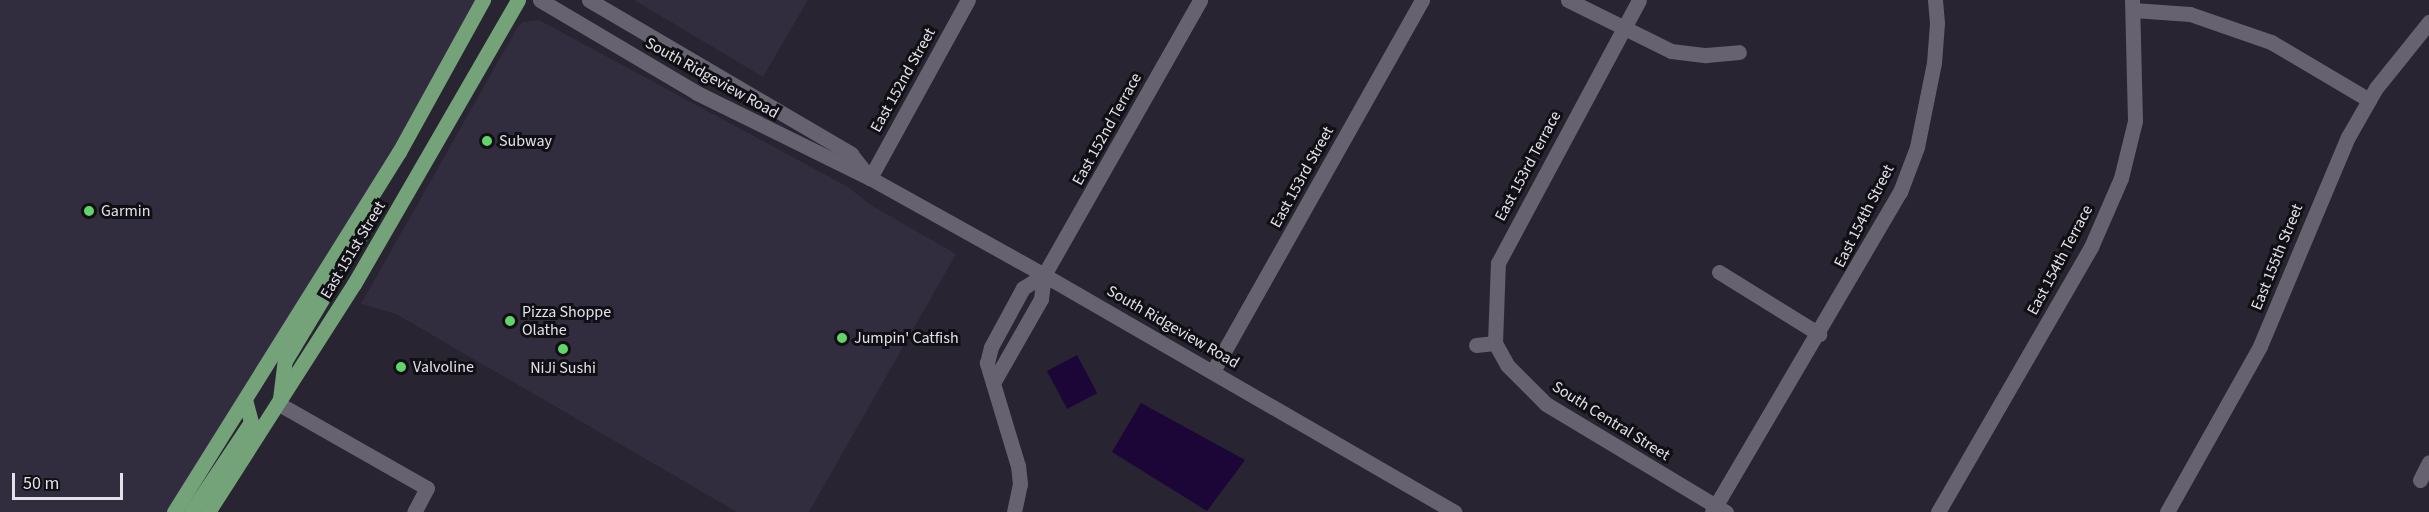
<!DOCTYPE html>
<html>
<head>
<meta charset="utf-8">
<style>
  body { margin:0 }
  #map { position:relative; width:2429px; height:512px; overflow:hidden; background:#282431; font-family:"Source Sans 3",sans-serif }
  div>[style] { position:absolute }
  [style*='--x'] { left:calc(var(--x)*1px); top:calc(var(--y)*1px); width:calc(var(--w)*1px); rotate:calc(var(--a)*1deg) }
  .built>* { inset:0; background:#312c3e }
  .water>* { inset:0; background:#1b0637; transform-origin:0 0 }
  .street>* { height:15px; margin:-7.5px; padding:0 7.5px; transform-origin:7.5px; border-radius:7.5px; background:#666270 }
  .secondary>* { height:15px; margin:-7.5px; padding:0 7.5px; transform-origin:7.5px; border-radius:7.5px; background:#666270 }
  .primary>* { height:15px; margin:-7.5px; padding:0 7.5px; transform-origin:7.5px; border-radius:7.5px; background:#74a37a }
  .dots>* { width:16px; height:16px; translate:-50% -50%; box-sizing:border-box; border:3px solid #100f14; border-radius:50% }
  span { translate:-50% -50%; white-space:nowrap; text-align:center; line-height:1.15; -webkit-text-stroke:6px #100f14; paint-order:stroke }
  .street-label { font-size:16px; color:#e3e1ea }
  .poi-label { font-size:16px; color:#e3e1ea }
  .left { translate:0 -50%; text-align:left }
  .scale { position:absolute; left:12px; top:473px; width:111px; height:27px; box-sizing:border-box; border:3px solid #e3e1ea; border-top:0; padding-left:8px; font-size:18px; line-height:21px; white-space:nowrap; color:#e3e1ea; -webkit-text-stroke:4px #100f14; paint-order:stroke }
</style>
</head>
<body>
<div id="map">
  <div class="built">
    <i style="clip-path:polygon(0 0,483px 0,174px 512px,0 512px)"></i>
    <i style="clip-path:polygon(634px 0,808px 0,763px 77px)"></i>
    <i style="clip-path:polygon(539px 20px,848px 187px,871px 205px,956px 254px,809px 512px,737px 512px,396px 314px,361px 304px,517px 28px,523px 22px)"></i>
  </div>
  <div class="water">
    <i style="left:1077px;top:355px;width:43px;height:34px;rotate:62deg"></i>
    <i style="clip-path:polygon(1141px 403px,1245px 460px,1207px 511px,1112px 452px)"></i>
  </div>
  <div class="street">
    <i style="--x:1568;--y:0;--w:115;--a:26.3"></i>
    <i style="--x:1671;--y:51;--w:35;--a:7"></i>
    <i style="--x:1706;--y:55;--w:33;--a:-5"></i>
    <i style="--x:2133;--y:10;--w:57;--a:4"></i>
    <i style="--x:2190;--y:14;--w:86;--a:19.1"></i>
    <i style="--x:2271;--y:42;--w:114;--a:30.6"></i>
    <i style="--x:870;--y:178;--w:203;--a:-61.2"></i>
    <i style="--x:1719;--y:272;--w:118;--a:31.8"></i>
    <i style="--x:1495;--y:343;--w:25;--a:61"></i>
    <i style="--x:1507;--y:365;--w:55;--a:45"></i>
    <i style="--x:1546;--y:404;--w:210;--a:31"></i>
    <i style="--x:1476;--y:345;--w:19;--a:-6"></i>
    <i style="--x:1495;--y:343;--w:80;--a:-87.9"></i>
    <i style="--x:1498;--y:263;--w:298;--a:-61.8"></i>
    <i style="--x:1213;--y:371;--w:426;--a:-60.6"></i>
    <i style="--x:993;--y:383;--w:97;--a:-60.3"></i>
    <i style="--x:1041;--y:299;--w:24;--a:-83"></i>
    <i style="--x:1044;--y:275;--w:316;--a:-60.4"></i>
    <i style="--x:279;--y:404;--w:170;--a:29.6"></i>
    <i style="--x:427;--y:488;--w:27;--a:118"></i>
    <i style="--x:2420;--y:480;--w:20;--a:-63"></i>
    <i style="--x:1014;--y:512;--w:29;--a:-78"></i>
    <i style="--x:1020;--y:484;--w:18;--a:-96"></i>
    <i style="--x:1018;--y:466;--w:108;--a:-106.8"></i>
    <i style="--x:987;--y:363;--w:16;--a:-76"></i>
    <i style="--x:991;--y:347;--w:67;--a:-61.5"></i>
    <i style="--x:1023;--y:288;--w:25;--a:-32"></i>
    <i style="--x:1712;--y:512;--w:371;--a:-59.6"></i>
    <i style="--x:1900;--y:192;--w:48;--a:-69.3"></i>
    <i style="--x:1917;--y:147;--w:86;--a:-78.6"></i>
    <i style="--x:1934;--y:63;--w:40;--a:-85.7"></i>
    <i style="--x:1937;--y:23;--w:23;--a:-95"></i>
    <i style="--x:1938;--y:512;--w:306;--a:-60"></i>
    <i style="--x:2091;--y:247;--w:75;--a:-66.5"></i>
    <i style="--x:2121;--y:178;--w:59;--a:-76.2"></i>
    <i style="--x:2135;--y:121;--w:121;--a:-91.4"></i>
    <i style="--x:2167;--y:512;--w:190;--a:-60.7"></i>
    <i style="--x:2260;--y:346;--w:227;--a:-67.2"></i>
    <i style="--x:2348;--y:137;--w:56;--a:-60.3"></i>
    <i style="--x:2376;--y:88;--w:85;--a:-51.2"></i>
  </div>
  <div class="secondary">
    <i style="--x:540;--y:0;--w:182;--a:30.6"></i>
    <i style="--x:697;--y:93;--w:193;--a:26.2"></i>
    <i style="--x:870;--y:178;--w:199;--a:29.1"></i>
    <i style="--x:1044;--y:275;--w:474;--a:30"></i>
    <i style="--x:589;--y:0;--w:304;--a:30.4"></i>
    <i style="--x:851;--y:154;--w:31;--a:52"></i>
  </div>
  <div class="primary">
    <i style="--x:280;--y:399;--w:38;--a:-83"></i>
    <i style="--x:285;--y:361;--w:149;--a:-59"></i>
    <i style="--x:362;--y:233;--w:28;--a:-73"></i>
    <i style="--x:174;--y:512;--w:425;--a:-58"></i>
    <i style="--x:399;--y:152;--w:174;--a:-61.1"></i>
    <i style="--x:191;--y:512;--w:108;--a:-56.3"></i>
    <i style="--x:251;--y:422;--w:23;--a:-105"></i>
    <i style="--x:208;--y:512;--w:271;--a:-57.4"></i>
    <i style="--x:354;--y:284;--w:328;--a:-60"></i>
  </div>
  <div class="dots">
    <i style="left:487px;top:141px;background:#61d46a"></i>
    <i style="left:89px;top:211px;background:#61d46a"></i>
    <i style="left:510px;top:321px;background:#61d46a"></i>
    <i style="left:842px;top:338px;background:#61d46a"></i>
    <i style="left:563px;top:349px;background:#61d46a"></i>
    <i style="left:401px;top:367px;background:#61d46a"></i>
  </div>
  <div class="street-label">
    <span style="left:712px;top:78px;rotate:29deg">South Ridgeview Road</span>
    <span style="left:903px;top:80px;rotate:-61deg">East 152nd Street</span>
    <span style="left:1107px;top:129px;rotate:-61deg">East 152nd Terrace</span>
    <span style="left:1528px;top:166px;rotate:-62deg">East 153rd Terrace</span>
    <span style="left:1302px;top:177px;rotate:-61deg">East 153rd Street</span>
    <span style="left:1864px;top:216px;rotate:-63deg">East 154th Street</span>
    <span style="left:353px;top:250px;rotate:-59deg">East 151st Street</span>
    <span style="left:2277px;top:257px;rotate:-68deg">East 155th Street</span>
    <span style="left:2060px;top:260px;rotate:-62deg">East 154th Terrace</span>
    <span style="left:1173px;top:327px;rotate:30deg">South Ridgeview Road</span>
    <span style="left:1611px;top:421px;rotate:32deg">South Central Street</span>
  </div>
  <div class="poi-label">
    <span class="left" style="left:499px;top:141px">Subway</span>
    <span class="left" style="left:101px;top:211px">Garmin</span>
    <span class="left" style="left:522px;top:321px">Pizza Shoppe<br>Olathe</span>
    <span class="left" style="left:854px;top:338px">Jumpin' Catfish</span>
    <span class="left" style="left:413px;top:367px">Valvoline</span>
    <span style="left:563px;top:368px">NiJi Sushi</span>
  </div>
  <div class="scale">50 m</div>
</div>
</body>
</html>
